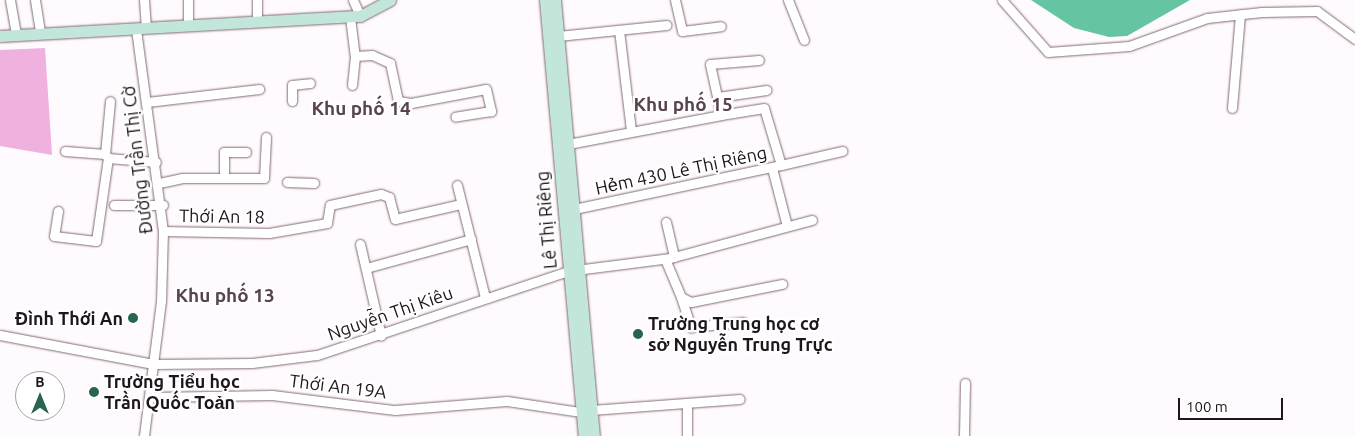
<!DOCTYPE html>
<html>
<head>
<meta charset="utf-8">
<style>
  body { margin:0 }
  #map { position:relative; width:1355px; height:436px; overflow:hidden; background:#fffafd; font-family:Ubuntu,sans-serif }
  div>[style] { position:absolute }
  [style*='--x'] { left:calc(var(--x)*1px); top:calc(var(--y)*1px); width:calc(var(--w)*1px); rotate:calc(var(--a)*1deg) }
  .green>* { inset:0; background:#efb1df }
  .water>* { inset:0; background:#65c4a1 }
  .roads { filter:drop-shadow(0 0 1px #80697a) drop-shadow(0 0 1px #80697a) }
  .street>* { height:9px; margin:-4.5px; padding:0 4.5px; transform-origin:4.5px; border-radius:4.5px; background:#fff }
  .secondary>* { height:11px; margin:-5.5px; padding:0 5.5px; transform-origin:5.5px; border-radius:5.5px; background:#c3e6da }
  .dots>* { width:14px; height:14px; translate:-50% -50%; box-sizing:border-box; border:2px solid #fff; border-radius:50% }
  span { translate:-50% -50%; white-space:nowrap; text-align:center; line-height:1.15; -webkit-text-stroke:4.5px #fff; paint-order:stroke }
  .street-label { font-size:18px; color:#1f161d }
  .poi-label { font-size:18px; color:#1f161d; font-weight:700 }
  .right { translate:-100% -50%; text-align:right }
  .left { translate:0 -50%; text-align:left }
  .neighbourhood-label { font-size:19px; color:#584352; font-weight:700 }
  .north { position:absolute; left:15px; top:371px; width:50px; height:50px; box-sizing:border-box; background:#fff; border:1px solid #a5a2a5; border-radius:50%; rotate:0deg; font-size:14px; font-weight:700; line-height:20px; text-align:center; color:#1f161d }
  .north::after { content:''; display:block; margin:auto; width:18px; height:22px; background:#28644f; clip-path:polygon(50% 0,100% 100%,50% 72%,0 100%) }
  .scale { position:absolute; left:1178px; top:398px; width:105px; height:22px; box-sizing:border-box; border:2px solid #1f161d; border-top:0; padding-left:6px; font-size:15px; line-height:18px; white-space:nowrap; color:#1f161d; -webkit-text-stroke:4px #fff; paint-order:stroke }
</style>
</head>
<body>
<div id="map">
  <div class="green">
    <i style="clip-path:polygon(45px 48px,52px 155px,0 146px,0 50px)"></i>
  </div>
  <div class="water">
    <i style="clip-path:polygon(1031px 0,1190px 0,1127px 36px,1109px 37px,1074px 28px)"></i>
  </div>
  <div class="roads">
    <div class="street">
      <i style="--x:10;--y:0;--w:36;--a:80"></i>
      <i style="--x:35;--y:0;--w:33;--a:81"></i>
      <i style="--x:144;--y:0;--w:26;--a:86"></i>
      <i style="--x:353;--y:0;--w:17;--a:66"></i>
      <i style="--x:675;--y:0;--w:32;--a:77"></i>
      <i style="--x:682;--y:31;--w:39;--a:-7"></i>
      <i style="--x:788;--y:0;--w:43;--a:68.2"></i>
      <i style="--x:1002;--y:0;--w:69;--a:48.5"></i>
      <i style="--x:1048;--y:52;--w:81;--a:-4.2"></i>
      <i style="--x:1129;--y:46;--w:83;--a:-19.7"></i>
      <i style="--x:1207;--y:18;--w:55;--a:-6.2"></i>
      <i style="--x:1262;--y:12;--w:55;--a:-1"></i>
      <i style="--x:1317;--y:11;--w:47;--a:36.4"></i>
      <i style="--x:350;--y:17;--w:39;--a:83"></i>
      <i style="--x:355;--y:56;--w:17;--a:-3"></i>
      <i style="--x:372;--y:55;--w:20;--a:24"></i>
      <i style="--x:390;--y:63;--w:39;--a:78"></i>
      <i style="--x:398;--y:101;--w:13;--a:9"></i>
      <i style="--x:411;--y:103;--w:76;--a:-10.6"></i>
      <i style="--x:486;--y:89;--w:23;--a:77"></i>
      <i style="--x:491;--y:111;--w:36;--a:171"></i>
      <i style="--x:257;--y:21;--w:21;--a:-90"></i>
      <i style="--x:188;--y:25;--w:25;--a:-90"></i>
      <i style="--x:136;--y:29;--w:204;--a:82.4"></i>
      <i style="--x:163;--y:231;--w:70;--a:91.6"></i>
      <i style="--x:161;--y:301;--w:136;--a:97.2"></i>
      <i style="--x:619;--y:30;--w:102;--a:83.2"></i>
      <i style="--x:558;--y:36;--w:109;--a:-5.8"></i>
      <i style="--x:352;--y:85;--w:29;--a:-84"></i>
      <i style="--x:718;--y:97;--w:49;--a:-8.3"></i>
      <i style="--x:292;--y:101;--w:16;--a:-90"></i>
      <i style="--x:292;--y:85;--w:18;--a:-6"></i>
      <i style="--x:147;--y:102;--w:113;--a:-6.6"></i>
      <i style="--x:1232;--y:108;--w:94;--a:-85.1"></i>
      <i style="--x:568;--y:144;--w:156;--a:-10.7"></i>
      <i style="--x:721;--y:115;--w:52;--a:-102.2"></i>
      <i style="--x:710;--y:64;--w:49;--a:-4.7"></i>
      <i style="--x:65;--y:151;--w:40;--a:4.3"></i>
      <i style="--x:108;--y:158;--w:5;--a:-127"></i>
      <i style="--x:105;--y:154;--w:53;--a:-84.6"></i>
      <i style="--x:781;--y:165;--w:63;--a:-12.9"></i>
      <i style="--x:772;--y:168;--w:60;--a:75.5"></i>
      <i style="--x:224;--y:178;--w:26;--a:-90"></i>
      <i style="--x:224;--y:152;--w:22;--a:0"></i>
      <i style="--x:287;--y:182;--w:27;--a:2"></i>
      <i style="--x:159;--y:183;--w:24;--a:-12"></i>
      <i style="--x:182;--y:178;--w:82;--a:0"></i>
      <i style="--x:264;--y:178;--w:41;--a:-87.2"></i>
      <i style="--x:457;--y:185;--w:115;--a:76"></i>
      <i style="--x:114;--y:205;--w:49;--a:0"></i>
      <i style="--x:574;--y:209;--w:212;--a:-12"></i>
      <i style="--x:781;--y:165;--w:59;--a:-106.6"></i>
      <i style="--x:764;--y:108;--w:44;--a:170.8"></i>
      <i style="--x:58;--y:211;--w:25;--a:99"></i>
      <i style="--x:54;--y:236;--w:42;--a:6.8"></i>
      <i style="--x:96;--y:241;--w:84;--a:-81.8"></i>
      <i style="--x:108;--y:158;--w:48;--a:4.8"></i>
      <i style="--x:666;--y:222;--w:36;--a:77"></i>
      <i style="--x:163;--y:231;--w:106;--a:1.1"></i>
      <i style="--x:269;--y:233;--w:59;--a:-9.8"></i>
      <i style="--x:327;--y:223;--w:18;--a:-81"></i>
      <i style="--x:330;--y:205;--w:52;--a:-12.2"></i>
      <i style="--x:381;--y:194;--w:9;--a:21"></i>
      <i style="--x:389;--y:197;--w:23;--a:75"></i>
      <i style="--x:395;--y:219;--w:68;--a:-12.8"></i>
      <i style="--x:360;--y:244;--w:94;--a:77.1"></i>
      <i style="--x:665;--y:259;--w:41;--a:67.2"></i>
      <i style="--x:681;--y:297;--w:11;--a:27"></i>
      <i style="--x:691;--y:302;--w:93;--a:-11.2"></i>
      <i style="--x:366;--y:268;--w:109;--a:-15.4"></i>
      <i style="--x:681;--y:297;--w:32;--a:72"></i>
      <i style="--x:691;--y:327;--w:52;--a:-5.5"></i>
      <i style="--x:0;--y:335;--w:156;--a:10.7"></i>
      <i style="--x:153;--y:364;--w:99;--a:-0.6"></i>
      <i style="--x:252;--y:363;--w:65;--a:-7"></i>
      <i style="--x:317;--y:355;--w:265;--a:-18.5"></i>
      <i style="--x:568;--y:271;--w:103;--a:-7.3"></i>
      <i style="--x:670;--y:258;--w:147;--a:-15"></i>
      <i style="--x:149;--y:397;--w:123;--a:-0.9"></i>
      <i style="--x:272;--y:395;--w:124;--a:7"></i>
      <i style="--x:395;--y:410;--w:112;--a:-4.6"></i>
      <i style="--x:507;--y:401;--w:75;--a:8.5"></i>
      <i style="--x:591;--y:410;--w:149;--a:-4.2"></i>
      <i style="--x:687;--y:436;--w:33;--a:-90"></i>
      <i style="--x:964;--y:436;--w:53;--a:-88.9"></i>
    </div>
    <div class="secondary">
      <i style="--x:545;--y:0;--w:438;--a:84.9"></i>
      <i style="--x:555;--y:0;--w:438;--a:84.9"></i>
      <i style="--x:0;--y:36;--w:361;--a:-3.2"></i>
      <i style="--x:360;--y:16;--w:34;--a:-28"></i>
    </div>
  </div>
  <div class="dots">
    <i style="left:133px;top:318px;background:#28644f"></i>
    <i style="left:638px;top:334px;background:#28644f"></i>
    <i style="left:94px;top:392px;background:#28644f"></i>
  </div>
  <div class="street-label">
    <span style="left:137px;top:160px;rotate:-97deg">Đường Trần Thị Cờ</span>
    <span style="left:681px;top:170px;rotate:-12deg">Hẻm 430 Lê Thị Riêng</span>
    <span style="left:222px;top:216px;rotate:1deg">Thới An 18</span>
    <span style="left:546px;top:220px;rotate:-95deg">Lê Thị Riêng</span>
    <span style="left:390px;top:313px;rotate:-19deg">Nguyễn Thị Kiêu</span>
    <span style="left:338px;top:386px;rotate:7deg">Thới An 19A</span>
  </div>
  <div class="poi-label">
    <span class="right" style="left:123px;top:318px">Đình Thới An</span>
    <span class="left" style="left:648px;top:334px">Trường Trung học cơ<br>sở Nguyễn Trung Trực</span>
    <span class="left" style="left:104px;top:392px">Trường Tiểu học<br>Trần Quốc Toản</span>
  </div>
  <div class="neighbourhood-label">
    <span style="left:683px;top:105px">Khu phố 15</span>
    <span style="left:361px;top:109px">Khu phố 14</span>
    <span style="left:225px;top:296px">Khu phố 13</span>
  </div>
  <div class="north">B</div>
  <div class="scale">100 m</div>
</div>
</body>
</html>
